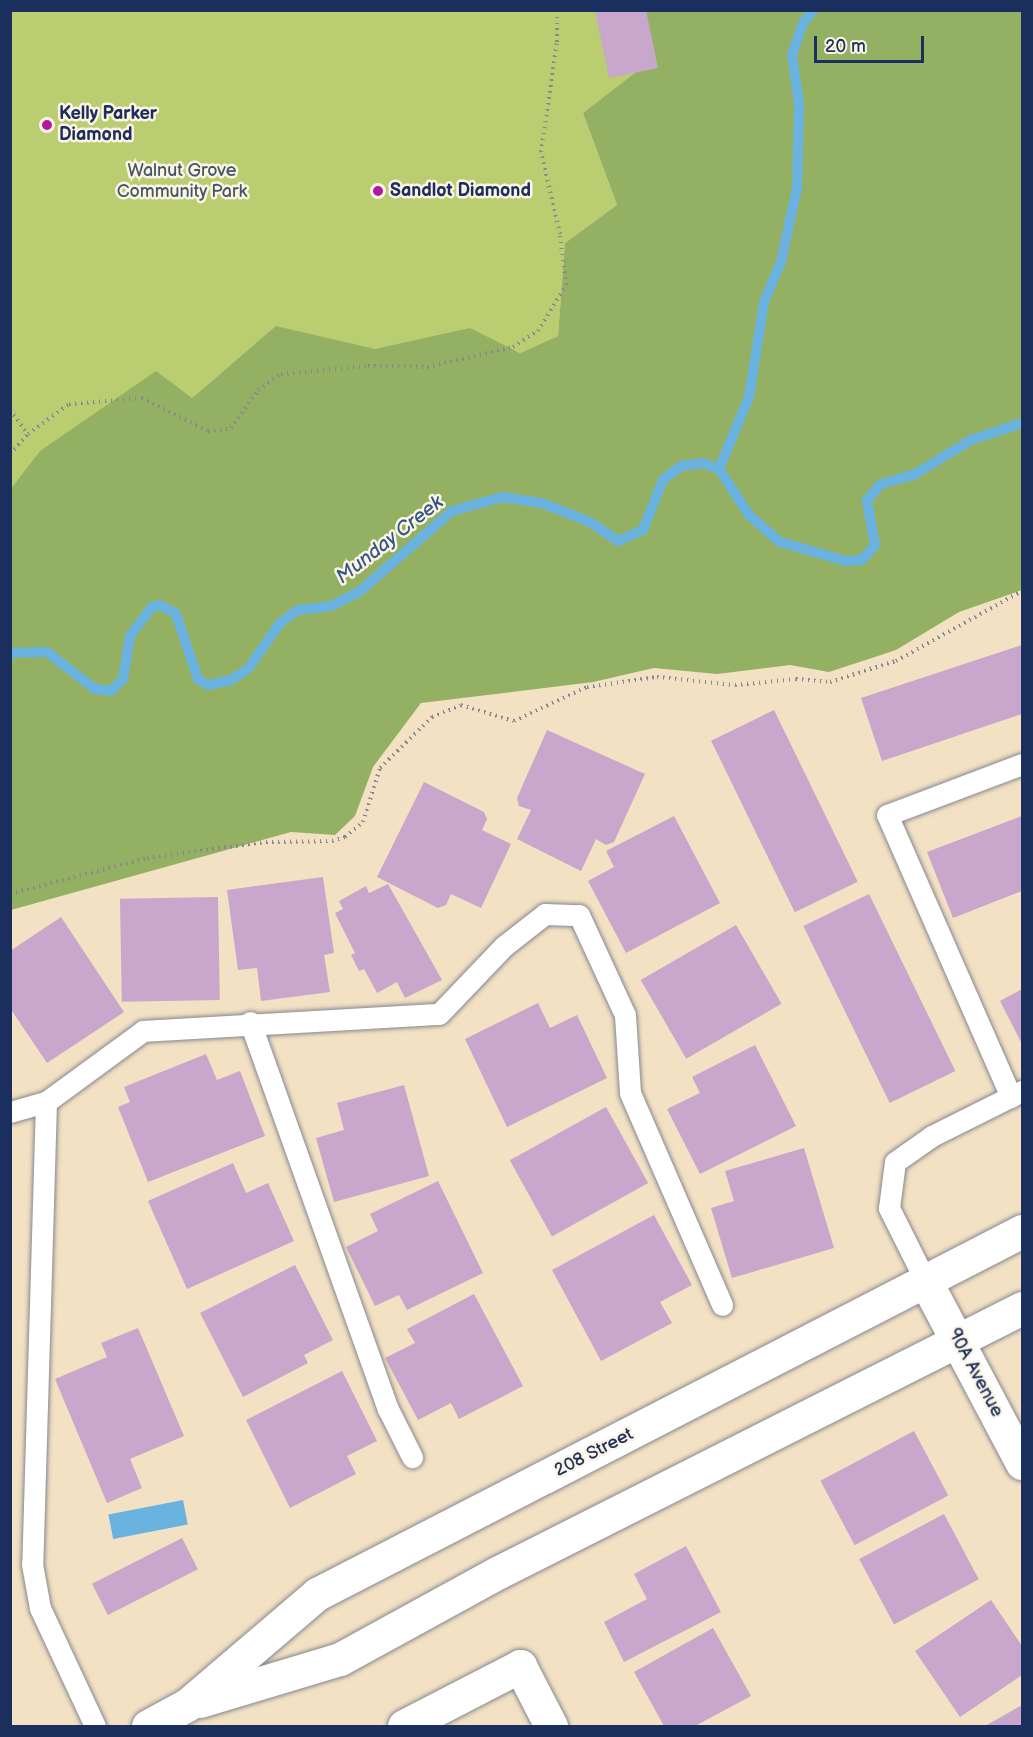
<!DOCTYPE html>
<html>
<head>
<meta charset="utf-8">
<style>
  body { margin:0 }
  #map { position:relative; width:1033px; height:1737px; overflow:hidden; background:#f3e1c3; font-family:"Balsamiq Sans",sans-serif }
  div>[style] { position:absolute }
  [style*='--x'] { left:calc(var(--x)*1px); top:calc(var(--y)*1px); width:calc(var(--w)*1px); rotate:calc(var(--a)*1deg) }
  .green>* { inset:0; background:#bbcd71 }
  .forest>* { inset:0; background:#94b063 }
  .water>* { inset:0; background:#6ab3e1; transform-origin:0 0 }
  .stream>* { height:10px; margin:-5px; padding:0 5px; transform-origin:5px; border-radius:5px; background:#6ab3e1 }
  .building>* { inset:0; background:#c9a6cb; transform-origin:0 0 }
  .path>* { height:4px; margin-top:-2px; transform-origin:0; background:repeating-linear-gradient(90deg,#878890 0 1.5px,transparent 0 6px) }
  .roads { filter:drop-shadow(0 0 2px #878890) drop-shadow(0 0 2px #878890) }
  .service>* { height:21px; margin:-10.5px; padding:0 10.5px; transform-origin:10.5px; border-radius:10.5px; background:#fff }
  .minor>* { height:33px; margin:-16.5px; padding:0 16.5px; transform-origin:16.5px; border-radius:16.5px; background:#fff }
  .secondary>* { height:33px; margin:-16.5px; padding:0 16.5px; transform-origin:16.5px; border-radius:16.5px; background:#fff }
  .dots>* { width:16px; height:16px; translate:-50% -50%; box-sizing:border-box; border:3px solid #fcf5e5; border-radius:50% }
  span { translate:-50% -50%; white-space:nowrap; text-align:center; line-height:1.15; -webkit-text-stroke:5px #fcf5e5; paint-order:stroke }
  .poi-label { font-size:18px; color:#1b2f5e; font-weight:700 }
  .left { translate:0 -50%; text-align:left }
  .park-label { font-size:18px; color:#435663 }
  .street-label { font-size:18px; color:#1b2f5e }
  .water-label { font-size:20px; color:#335785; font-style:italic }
  .frame { position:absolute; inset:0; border:12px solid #1b2f5e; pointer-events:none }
  .scale { position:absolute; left:814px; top:36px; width:110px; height:27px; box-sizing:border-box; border:3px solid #1b2f5e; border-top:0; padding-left:8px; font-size:18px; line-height:21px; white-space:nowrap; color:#1b2f5e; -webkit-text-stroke:4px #fcf5e5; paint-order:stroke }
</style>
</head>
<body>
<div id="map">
  <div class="green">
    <i style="clip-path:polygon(11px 11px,636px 11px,650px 61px,583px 113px,617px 205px,565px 243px,558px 336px,520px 353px,482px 335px,228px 372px,227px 368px,192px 398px,40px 451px,11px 490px)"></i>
  </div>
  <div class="forest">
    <i style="clip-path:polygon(636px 11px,1022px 11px,1022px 590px,959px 612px,896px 650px,829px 672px,790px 665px,717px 674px,654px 668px,593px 682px,421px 703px,373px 767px,355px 816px,335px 835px,291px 832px,11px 910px,10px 490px,40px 451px,156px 371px,192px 398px,276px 326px,375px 349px,470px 328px,520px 353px,558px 336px,565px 243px,617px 205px,583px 113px,650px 61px)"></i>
  </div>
  <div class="water">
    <i style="left:183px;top:1500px;width:25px;height:76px;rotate:79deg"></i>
  </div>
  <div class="stream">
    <i style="--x:719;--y:469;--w:78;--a:-67.4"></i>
    <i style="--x:749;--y:397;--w:96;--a:-81"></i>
    <i style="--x:764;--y:302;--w:43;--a:-67"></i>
    <i style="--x:781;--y:262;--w:76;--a:-77.8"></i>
    <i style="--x:797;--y:188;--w:84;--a:-88.6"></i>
    <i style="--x:799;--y:104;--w:49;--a:-98.1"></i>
    <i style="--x:792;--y:55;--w:34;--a:-71"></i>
    <i style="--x:803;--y:23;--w:17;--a:-50"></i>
    <i style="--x:10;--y:653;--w:37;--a:-2"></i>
    <i style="--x:47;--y:652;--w:61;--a:37.6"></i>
    <i style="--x:95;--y:689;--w:16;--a:7"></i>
    <i style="--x:111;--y:691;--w:17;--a:-45"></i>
    <i style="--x:123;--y:679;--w:44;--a:-80.8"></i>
    <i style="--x:130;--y:636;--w:36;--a:-53"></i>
    <i style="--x:152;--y:607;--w:8;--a:-14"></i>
    <i style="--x:160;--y:605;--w:18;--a:29"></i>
    <i style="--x:176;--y:614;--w:69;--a:71.3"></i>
    <i style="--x:198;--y:679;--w:12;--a:31"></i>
    <i style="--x:208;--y:685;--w:24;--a:-12"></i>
    <i style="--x:231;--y:680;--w:20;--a:-33"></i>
    <i style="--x:248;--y:669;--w:56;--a:-55.2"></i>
    <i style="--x:280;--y:623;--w:22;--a:-36"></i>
    <i style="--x:298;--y:610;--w:33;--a:-7"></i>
    <i style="--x:331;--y:606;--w:31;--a:-27"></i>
    <i style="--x:359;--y:592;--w:123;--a:-41.1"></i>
    <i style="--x:452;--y:511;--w:53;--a:-15.4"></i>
    <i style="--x:503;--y:497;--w:39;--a:9"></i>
    <i style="--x:542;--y:503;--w:52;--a:21.6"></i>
    <i style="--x:590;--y:522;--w:34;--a:34"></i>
    <i style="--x:618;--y:541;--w:27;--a:-24"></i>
    <i style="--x:643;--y:530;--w:54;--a:-68.2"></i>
    <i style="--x:663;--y:480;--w:23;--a:-38"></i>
    <i style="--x:681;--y:466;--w:22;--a:-8"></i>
    <i style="--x:703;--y:463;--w:17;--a:21"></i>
    <i style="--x:719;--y:469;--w:55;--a:56.9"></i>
    <i style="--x:749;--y:515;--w:41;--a:41.1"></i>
    <i style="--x:780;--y:542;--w:69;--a:16.1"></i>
    <i style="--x:846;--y:561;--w:16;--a:-4"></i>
    <i style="--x:862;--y:560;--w:20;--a:-49"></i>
    <i style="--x:875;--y:545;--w:46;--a:-100.1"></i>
    <i style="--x:867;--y:500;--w:21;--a:-49"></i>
    <i style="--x:881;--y:484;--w:35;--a:-16"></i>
    <i style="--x:915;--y:474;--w:66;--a:-31.3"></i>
    <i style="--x:971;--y:440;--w:54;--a:-18.4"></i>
  </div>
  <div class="building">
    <i style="clip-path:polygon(595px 10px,646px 10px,658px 68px,609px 78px)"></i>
    <i style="clip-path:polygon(1022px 645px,1022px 714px,882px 761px,861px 698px)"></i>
    <i style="left:774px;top:710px;width:191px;height:70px;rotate:64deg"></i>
    <i style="clip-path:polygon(547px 730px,645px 774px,614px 842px,606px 845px,596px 839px,581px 871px,517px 839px,531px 810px,519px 806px,517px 798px)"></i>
    <i style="clip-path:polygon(424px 782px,484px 812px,487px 819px,482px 830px,511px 844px,481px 908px,451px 894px,446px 905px,438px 908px,377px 877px)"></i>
    <i style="clip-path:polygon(674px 816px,720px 903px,626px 953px,588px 881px,614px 867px,606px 851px)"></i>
    <i style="clip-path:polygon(1022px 816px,1022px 891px,953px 918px,927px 852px)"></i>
    <i style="clip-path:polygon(323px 877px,334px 953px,324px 955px,330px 992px,261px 1001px,257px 968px,238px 970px,227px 890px)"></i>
    <i style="clip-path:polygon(388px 884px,442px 980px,405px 998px,397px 982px,377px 993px,364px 969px,359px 971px,351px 955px,355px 953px,335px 913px,343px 909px,339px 901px,366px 886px,369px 893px)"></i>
    <i style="left:869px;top:894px;width:197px;height:73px;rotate:64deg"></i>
    <i style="left:218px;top:897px;width:103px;height:98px;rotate:89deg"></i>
    <i style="clip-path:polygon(61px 917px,124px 1012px,47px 1063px,10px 1008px,10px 951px)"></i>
    <i style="left:736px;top:925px;width:91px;height:110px;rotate:60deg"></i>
    <i style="clip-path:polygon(1022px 989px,1022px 1044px,1000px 1001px)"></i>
    <i style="clip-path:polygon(538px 1003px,550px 1028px,577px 1015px,607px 1078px,507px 1127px,465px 1039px)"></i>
    <i style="clip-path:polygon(755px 1045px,796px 1126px,700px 1174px,667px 1109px,700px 1093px,692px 1077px)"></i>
    <i style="clip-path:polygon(206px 1054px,217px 1080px,240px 1071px,265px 1136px,148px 1182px,118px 1107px,130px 1102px,124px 1087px)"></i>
    <i style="clip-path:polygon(404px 1085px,429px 1176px,334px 1202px,316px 1138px,344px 1130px,337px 1103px)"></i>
    <i style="left:606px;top:1107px;width:87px;height:110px;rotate:61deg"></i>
    <i style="clip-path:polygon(804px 1148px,834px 1248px,732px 1278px,711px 1208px,734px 1201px,725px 1171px)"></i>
    <i style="clip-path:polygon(233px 1163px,246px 1193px,268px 1183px,294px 1241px,187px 1289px,148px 1201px)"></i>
    <i style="clip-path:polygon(438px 1181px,483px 1273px,407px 1310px,399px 1295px,375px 1306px,346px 1247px,378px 1231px,370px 1214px)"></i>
    <i style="clip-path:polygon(654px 1215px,692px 1285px,660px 1302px,672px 1323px,601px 1361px,552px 1270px)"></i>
    <i style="clip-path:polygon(295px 1265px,333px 1340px,304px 1355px,308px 1363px,243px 1397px,200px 1313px)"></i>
    <i style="clip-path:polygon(474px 1294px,523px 1386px,459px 1419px,451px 1403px,418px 1420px,385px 1358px,415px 1343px,407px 1329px)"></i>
    <i style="clip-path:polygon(138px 1328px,184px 1436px,130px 1459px,142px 1488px,107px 1503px,55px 1379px,107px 1357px,101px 1343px)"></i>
    <i style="clip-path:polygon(342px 1371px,377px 1441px,347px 1456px,356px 1474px,290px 1508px,246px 1420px)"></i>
    <i style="left:914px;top:1431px;width:73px;height:106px;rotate:62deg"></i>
    <i style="left:944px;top:1514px;width:74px;height:96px;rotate:62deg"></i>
    <i style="left:182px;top:1538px;width:35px;height:101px;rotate:63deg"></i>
    <i style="clip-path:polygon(686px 1546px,721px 1612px,624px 1662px,604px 1622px,647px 1599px,634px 1574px)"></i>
    <i style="clip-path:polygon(991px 1600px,1022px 1646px,1022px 1675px,960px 1717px,915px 1651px)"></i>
    <i style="clip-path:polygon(713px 1628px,751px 1696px,695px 1726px,664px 1726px,634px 1672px)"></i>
    <i style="clip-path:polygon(1022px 1705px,1022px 1726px,985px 1726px)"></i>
  </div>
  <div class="path">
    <i style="--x:10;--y:410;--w:30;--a:53"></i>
    <i style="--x:10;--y:454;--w:27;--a:-48"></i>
    <i style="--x:28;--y:434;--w:51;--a:-36.2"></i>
    <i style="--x:69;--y:404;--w:73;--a:-4.7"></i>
    <i style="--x:142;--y:398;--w:74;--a:26.6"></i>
    <i style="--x:208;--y:431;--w:23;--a:-7"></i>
    <i style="--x:231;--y:428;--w:47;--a:-54.6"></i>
    <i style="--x:258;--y:390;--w:28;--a:-35"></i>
    <i style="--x:281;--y:374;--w:87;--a:-5.3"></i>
    <i style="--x:368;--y:366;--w:59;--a:1"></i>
    <i style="--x:427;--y:367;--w:88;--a:-13.1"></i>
    <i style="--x:513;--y:347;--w:30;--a:-33"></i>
    <i style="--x:538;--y:331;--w:54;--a:-58.7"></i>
    <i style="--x:566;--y:285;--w:51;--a:-96.7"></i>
    <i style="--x:560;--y:234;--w:84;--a:-103"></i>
    <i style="--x:541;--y:152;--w:111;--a:-81.7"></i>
    <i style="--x:557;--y:42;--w:32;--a:-90"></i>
    <i style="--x:10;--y:894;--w:142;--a:-14.7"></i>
    <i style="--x:147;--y:858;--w:120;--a:-7.7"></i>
    <i style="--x:266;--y:842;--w:66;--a:-0.9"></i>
    <i style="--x:332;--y:841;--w:14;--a:-17"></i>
    <i style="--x:345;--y:837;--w:23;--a:-40"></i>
    <i style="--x:363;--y:822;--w:57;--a:-72.5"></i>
    <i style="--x:380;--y:768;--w:73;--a:-44.4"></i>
    <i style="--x:432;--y:717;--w:31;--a:-22"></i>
    <i style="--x:461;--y:705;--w:55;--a:16.8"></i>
    <i style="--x:514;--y:721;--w:81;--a:-25"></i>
    <i style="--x:587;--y:687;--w:71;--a:-8.1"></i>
    <i style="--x:657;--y:677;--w:78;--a:5.9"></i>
    <i style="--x:735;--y:685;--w:61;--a:-5.6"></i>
    <i style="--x:796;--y:679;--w:34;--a:5"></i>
    <i style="--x:830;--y:682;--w:69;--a:-17.7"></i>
    <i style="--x:896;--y:661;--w:144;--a:-29.1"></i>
  </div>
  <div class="roads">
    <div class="service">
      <i style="--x:250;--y:1022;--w:411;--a:70.4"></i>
      <i style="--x:388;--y:1409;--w:54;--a:63.4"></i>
      <i style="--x:1011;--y:1097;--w:308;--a:-113.7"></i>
      <i style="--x:887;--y:815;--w:144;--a:-20.7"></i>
      <i style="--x:46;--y:1102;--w:462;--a:91.7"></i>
      <i style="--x:32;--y:1564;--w:45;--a:79.7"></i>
      <i style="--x:40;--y:1608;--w:130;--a:65"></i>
      <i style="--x:10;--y:1112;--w:37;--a:-16"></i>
      <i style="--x:46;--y:1102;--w:120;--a:-36.2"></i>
      <i style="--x:143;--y:1031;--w:296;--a:-3.3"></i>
      <i style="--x:439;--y:1014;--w:94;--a:-46.3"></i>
      <i style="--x:504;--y:946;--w:52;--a:-38"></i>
      <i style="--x:545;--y:914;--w:34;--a:2"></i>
      <i style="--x:579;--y:915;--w:110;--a:65.3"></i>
      <i style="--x:625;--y:1015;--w:78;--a:86.3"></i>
      <i style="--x:630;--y:1093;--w:231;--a:66.5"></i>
      <i style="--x:926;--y:1282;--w:83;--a:-116.6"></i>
      <i style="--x:889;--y:1208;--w:46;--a:-82.6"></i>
      <i style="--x:895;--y:1162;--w:45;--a:-35.1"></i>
      <i style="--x:932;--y:1136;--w:101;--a:-26.6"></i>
    </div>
    <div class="minor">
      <i style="--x:926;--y:1282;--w:205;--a:62.1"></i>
      <i style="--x:404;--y:1726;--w:131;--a:-27.3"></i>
      <i style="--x:520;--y:1666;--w:68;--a:62.7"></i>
    </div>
    <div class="secondary">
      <i style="--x:200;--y:1701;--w:146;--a:-16.7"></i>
      <i style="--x:340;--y:1659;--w:181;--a:-28.7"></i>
      <i style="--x:499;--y:1572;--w:586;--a:-26.78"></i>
      <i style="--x:148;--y:1726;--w:44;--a:-28.3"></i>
      <i style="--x:187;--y:1705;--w:171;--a:-40.5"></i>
      <i style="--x:317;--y:1594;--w:793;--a:-27.24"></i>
    </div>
  </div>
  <div class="dots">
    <i style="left:47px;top:125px;background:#b5179e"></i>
    <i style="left:378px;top:191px;background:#b5179e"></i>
  </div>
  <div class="poi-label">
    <span class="left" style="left:59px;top:125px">Kelly Parker<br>Diamond</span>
    <span class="left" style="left:390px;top:191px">Sandlot Diamond</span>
  </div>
  <div class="park-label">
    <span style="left:182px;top:182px">Walnut Grove<br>Community Park</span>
  </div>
  <div class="street-label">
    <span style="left:975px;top:1373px;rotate:62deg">90A Avenue</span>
    <span style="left:594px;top:1453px;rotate:-27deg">208 Street</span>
  </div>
  <div class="water-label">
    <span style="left:390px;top:540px;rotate:-38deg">Munday Creek</span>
  </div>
  <div class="frame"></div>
  <div class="scale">20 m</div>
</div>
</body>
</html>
